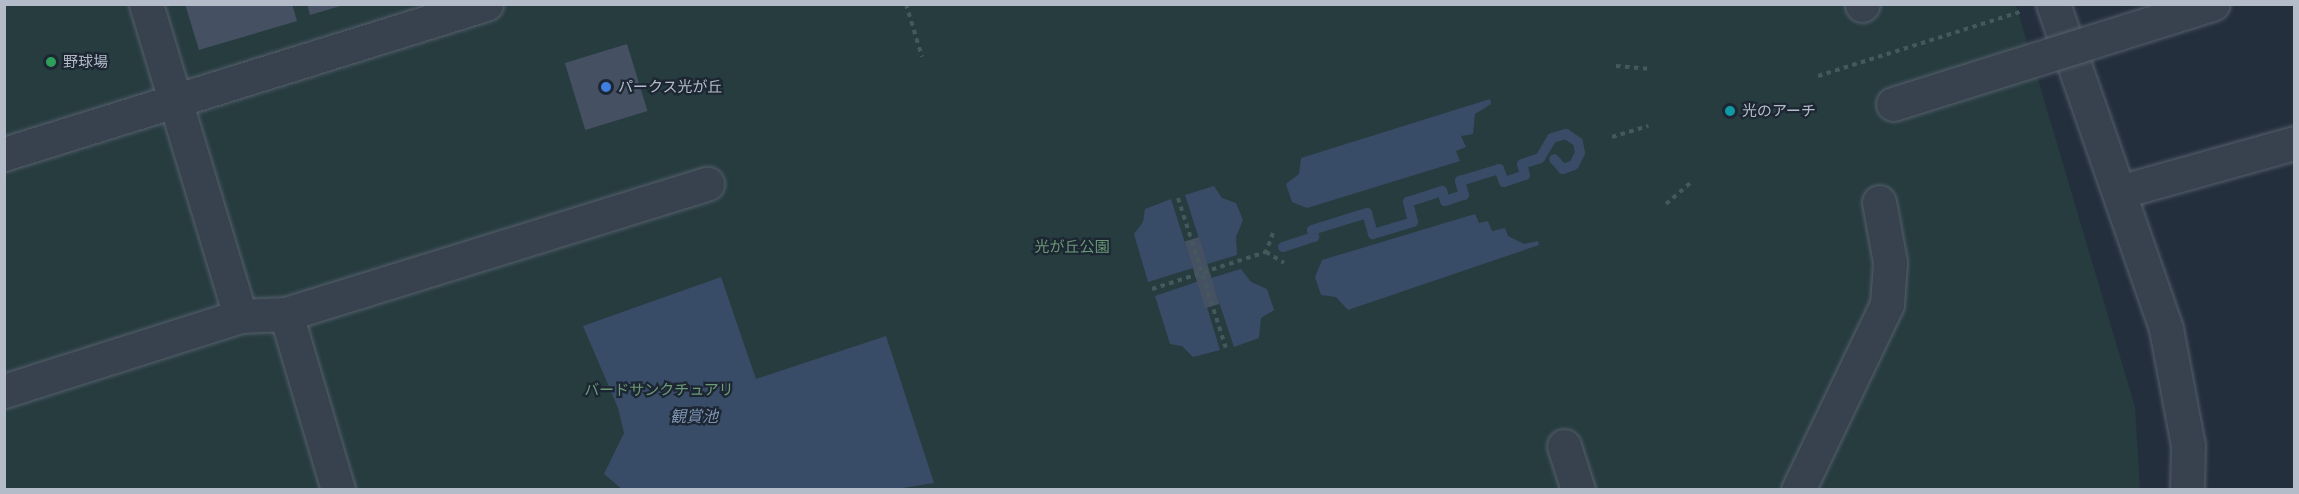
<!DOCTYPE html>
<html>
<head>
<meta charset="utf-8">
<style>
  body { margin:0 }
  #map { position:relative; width:2299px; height:494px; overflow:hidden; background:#242f3e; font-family:"Public Sans","Noto Sans JP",sans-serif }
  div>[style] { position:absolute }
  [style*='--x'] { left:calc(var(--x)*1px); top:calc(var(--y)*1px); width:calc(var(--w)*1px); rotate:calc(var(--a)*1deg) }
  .green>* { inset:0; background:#263c3f }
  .water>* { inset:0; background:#394c67 }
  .stream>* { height:10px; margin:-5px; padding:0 5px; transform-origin:5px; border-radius:5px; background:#394c67 }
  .building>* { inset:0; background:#455162; transform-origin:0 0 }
  .path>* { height:4px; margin-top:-2px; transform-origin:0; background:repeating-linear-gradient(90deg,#44595c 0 4.5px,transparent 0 9px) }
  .roads { filter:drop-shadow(0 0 2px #565f6c) drop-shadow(0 0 2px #565f6c) }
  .minor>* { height:33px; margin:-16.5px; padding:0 16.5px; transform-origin:16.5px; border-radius:16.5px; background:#38414e }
  .bridges { filter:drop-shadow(0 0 2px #565f6c) drop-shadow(0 0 2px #565f6c) }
  .minor-bridge>* { height:33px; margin:-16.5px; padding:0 16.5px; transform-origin:16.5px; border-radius:16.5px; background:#38414e }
  .dots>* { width:16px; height:16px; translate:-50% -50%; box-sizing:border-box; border:3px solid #1d2633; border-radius:50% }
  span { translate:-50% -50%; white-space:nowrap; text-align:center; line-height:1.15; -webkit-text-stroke:4.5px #1d2633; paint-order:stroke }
  .poi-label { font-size:15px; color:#b4bcc9 }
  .left { translate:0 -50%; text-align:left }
  .park-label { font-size:15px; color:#6b9a76 }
  .water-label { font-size:16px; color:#7c92b1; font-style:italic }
  .frame { position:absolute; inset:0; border:6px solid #b4bcc9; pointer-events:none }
</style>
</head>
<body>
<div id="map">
  <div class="green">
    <i style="clip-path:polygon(4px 5px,2016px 5px,2135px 407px,2140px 489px,5px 489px)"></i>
  </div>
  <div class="water">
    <i style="clip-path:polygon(1490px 99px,1491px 104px,1475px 114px,1473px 134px,1461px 136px,1466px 147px,1456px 151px,1460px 161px,1307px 208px,1292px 202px,1286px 184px,1299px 174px,1301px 158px)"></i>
    <i style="clip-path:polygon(1214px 186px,1222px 198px,1236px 203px,1243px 220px,1236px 237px,1237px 255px,1207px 264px,1185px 195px)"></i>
    <i style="clip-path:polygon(1171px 199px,1193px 268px,1148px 282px,1134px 234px,1143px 222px,1145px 209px)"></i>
    <i style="clip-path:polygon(1475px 214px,1479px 223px,1488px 221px,1492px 231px,1505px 228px,1508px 236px,1524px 244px,1538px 241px,1539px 245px,1348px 310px,1336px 297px,1321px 295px,1315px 277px,1322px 260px)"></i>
    <i style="clip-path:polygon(1241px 269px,1251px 282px,1267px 289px,1274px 310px,1261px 318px,1259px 338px,1234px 347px,1211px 278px)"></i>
    <i style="clip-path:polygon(721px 277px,756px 379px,886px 336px,934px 483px,890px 490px,623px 490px,604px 474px,624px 433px,618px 408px,583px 326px)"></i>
    <i style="clip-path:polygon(1199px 281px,1220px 350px,1193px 357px,1182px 346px,1170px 344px,1155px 296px)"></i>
  </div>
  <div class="stream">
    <i style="--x:1283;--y:247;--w:33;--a:-18"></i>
    <i style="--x:1314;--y:237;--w:7;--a:-106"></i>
    <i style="--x:1312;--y:230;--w:58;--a:-17.2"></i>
    <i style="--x:1367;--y:213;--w:22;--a:74"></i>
    <i style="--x:1373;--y:234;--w:42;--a:-16.7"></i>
    <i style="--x:1413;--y:222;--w:21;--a:-104"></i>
    <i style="--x:1408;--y:202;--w:36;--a:-18"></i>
    <i style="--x:1442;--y:191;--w:10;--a:73"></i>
    <i style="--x:1445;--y:201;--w:20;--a:-18"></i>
    <i style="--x:1464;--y:195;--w:15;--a:-106"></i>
    <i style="--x:1460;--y:181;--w:41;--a:-17.1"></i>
    <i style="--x:1499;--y:169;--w:14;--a:69"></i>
    <i style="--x:1504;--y:182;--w:22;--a:-18"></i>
    <i style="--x:1525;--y:175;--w:11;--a:-105"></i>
    <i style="--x:1522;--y:164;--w:19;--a:-18"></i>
    <i style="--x:1540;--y:158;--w:23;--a:-59"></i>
    <i style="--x:1552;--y:138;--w:15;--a:-16"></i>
    <i style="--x:1566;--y:134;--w:14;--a:34"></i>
    <i style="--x:1578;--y:142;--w:11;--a:80"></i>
    <i style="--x:1580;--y:153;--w:13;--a:117"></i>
    <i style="--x:1574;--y:165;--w:12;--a:160"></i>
    <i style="--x:1563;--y:169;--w:13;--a:-132"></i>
  </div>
  <div class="building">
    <i style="clip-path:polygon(185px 4px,292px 4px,297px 21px,199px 50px)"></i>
    <i style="clip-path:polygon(307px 4px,344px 4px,344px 5px,310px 15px)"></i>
    <i style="left:627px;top:44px;width:70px;height:65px;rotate:73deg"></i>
    <i style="left:1199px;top:237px;width:70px;height:15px;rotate:73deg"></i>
  </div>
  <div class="path">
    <i style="--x:906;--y:4;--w:55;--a:73.2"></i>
    <i style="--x:1616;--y:66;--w:35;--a:5"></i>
    <i style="--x:1818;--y:76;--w:212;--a:-17.6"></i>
    <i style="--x:1612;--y:137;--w:38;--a:-17"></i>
    <i style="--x:1178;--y:198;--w:157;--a:72.3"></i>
    <i style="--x:1666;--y:204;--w:32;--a:-41"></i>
    <i style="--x:1273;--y:233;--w:20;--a:110"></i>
    <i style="--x:1266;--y:252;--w:21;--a:31"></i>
    <i style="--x:1152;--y:289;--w:120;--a:-18"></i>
  </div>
  <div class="roads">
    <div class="minor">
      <i style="--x:146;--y:4;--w:326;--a:73.2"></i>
      <i style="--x:2053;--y:4;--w:344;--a:70.8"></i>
      <i style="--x:2166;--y:329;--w:118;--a:79.3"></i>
      <i style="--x:2188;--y:445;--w:45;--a:91.3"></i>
      <i style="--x:1862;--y:5;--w:1;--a:-45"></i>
      <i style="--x:4;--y:154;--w:505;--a:-17.29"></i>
      <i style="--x:2119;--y:192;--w:182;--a:-15.6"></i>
      <i style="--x:286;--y:314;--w:184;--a:73.5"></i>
      <i style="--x:4;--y:391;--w:248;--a:-17.6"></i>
      <i style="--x:240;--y:316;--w:46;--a:-2.5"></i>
      <i style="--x:286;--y:314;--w:441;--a:-17.2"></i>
      <i style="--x:1564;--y:446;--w:46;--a:72.3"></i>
      <i style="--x:1798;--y:490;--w:206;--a:-64.4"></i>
      <i style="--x:1887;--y:304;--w:42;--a:-85.9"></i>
      <i style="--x:1890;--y:262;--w:61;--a:-100.4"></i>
    </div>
  </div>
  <div class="bridges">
    <div class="minor-bridge">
      <i style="--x:1893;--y:104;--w:335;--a:-17.4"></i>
    </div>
  </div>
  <div class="dots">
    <i style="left:51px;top:62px;background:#2e9e5b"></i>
    <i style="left:606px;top:87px;background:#3f7fe0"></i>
    <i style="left:1730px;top:111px;background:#0f9aa8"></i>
  </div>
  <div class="poi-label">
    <span class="left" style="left:63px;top:62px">野球場</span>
    <span class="left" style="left:618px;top:87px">パークス光が丘</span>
    <span class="left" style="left:1742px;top:111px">光のアーチ</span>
  </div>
  <div class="park-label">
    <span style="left:1072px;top:247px">光が丘公園</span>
    <span style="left:659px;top:390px">バードサンクチュアリ</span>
  </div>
  <div class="water-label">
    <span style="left:694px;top:417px">観賞池</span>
  </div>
  <div class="frame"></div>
</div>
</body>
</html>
